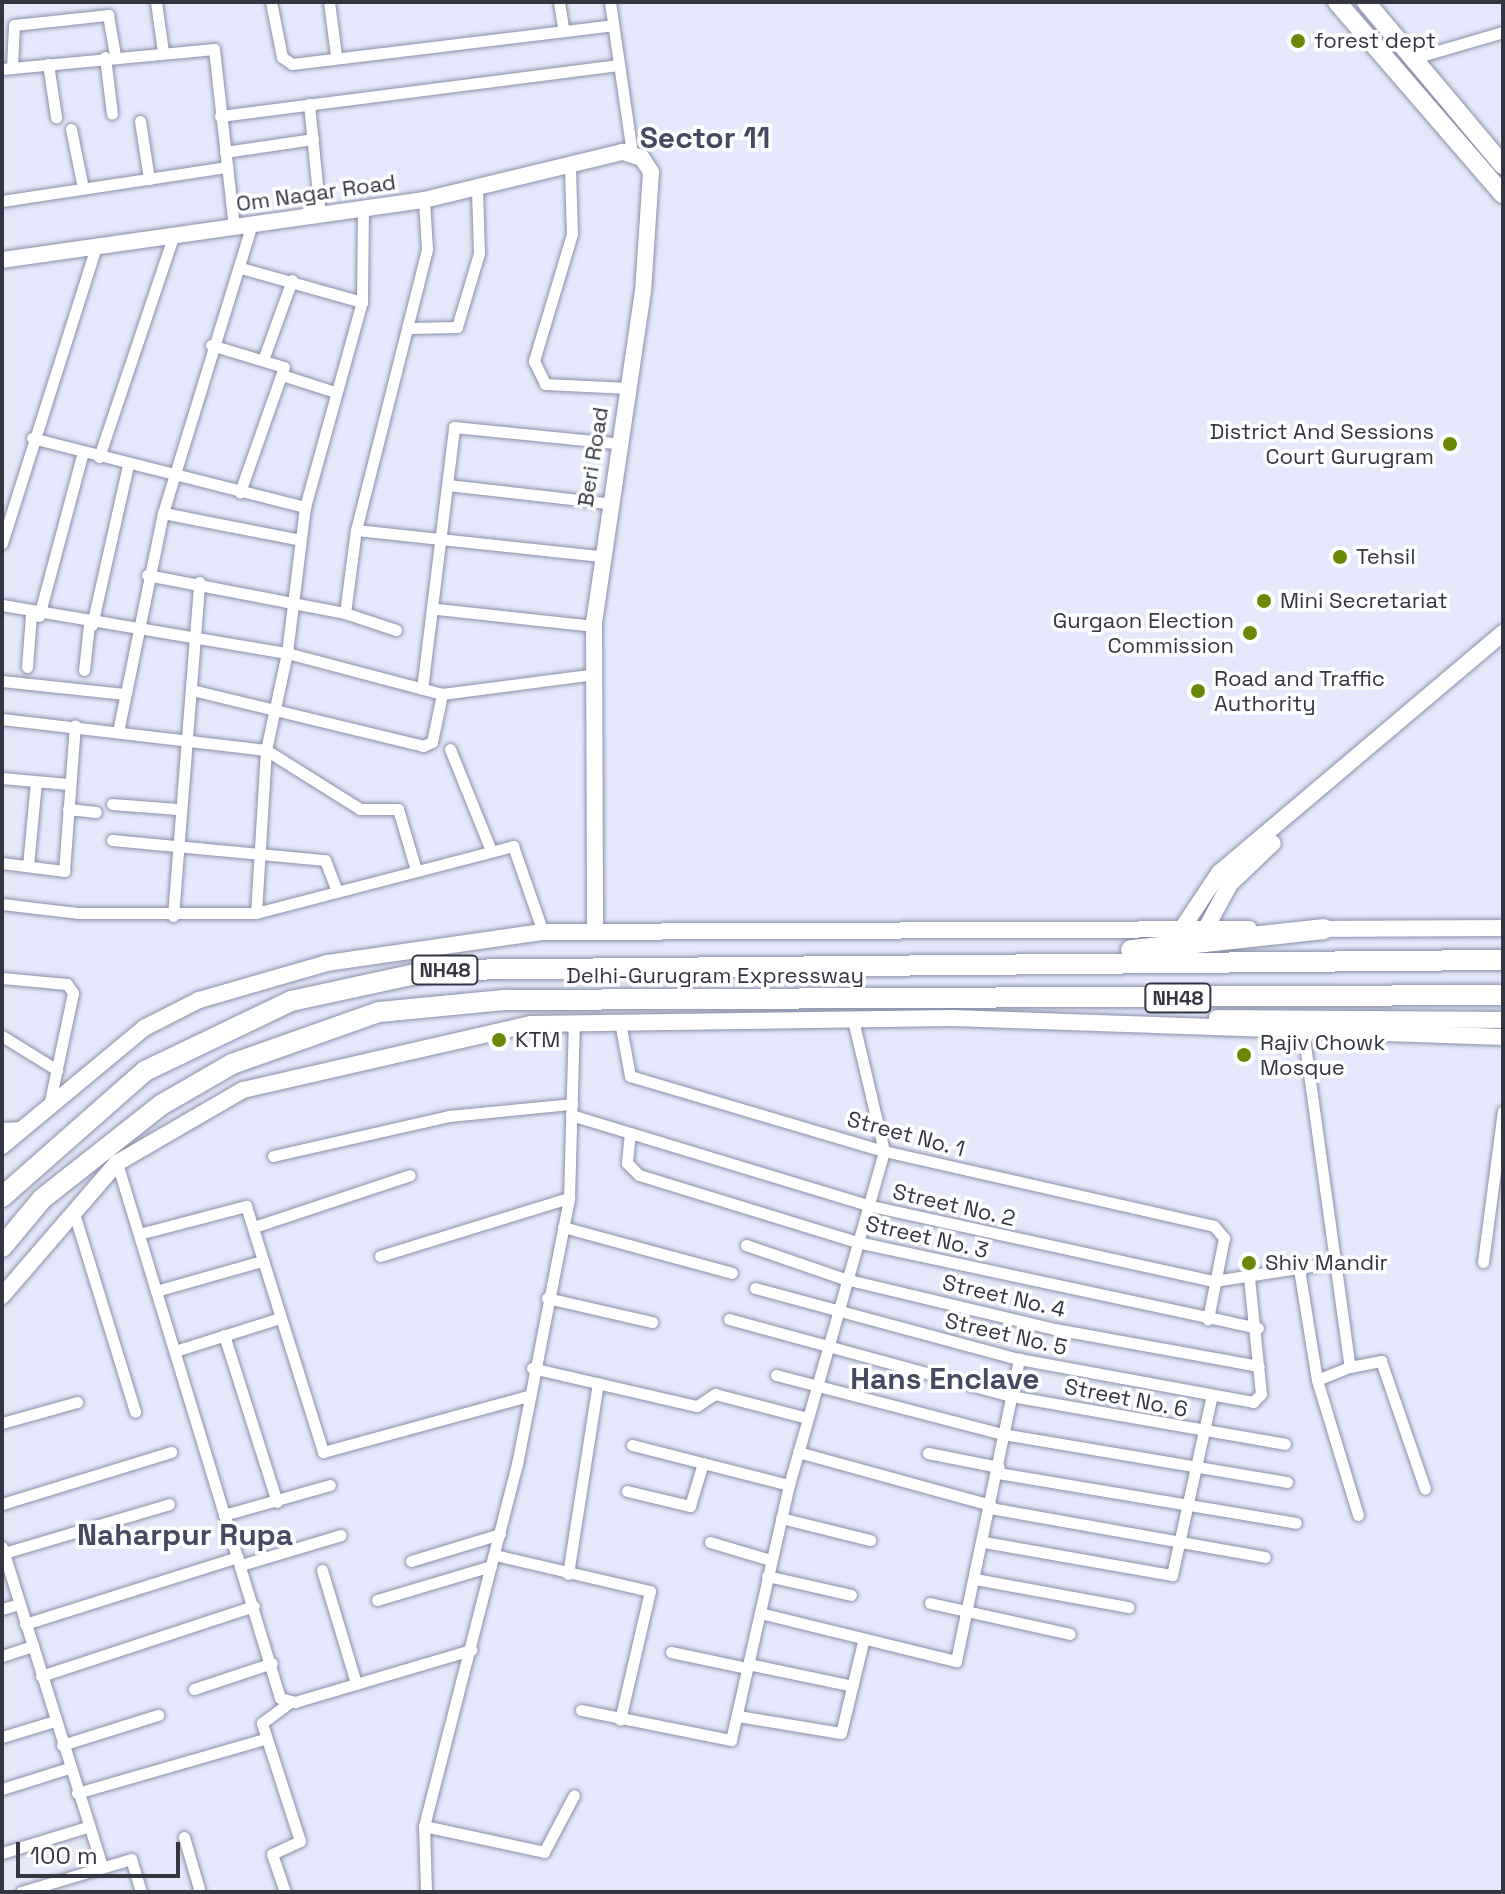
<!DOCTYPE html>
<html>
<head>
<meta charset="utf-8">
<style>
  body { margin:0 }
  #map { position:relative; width:1505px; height:1894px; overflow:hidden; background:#e4e8fa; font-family:"Space Grotesk",sans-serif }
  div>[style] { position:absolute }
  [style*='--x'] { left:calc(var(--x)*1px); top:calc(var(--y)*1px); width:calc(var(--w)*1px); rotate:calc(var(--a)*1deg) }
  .roads { filter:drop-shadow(0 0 2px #898fa9) drop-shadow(0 0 2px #898fa9) }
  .street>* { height:11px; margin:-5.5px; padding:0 5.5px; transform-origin:5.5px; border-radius:5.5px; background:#fff }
  .secondary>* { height:16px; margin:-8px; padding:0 8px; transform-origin:8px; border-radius:8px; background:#fff }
  .primary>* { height:18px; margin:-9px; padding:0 9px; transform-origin:9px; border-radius:9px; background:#fff }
  .highway>* { height:20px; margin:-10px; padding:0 10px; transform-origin:10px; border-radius:10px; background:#fff }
  .dots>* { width:22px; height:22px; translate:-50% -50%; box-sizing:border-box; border:4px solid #fff; border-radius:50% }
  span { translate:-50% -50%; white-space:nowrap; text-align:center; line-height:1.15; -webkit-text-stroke:7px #fff; paint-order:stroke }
  .shield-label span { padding:2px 6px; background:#fff; border:2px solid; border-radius:6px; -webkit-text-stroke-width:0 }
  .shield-label { font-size:20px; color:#333541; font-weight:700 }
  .poi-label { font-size:22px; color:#333541 }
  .left { translate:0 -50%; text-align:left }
  .right { translate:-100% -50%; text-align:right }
  .street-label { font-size:22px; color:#333541 }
  .district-label { font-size:30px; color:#454a62; font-weight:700 }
  .frame { position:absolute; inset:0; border:4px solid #333541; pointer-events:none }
  .scale { position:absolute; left:16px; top:1842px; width:164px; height:36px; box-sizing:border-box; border:4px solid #333541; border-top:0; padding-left:10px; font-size:24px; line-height:28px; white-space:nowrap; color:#333541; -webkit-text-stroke:6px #fff; paint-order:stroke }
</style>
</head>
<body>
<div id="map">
  <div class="roads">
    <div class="street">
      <i style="--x:156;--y:2;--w:50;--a:82"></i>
      <i style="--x:271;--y:2;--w:56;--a:78.7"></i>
      <i style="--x:282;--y:57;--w:12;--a:35"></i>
      <i style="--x:292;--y:64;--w:323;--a:-6.9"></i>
      <i style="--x:329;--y:2;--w:53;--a:82.5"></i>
      <i style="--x:559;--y:2;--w:26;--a:81"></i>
      <i style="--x:610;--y:2;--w:152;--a:81.7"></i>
      <i style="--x:105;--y:57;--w:57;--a:83"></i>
      <i style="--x:1414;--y:58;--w:93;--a:-16.3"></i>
      <i style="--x:48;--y:64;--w:54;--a:81.4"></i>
      <i style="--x:12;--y:68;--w:43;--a:-87.3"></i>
      <i style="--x:14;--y:25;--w:95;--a:-6.1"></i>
      <i style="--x:108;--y:15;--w:41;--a:80.1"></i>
      <i style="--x:2;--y:69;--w:213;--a:-5.4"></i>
      <i style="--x:214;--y:49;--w:178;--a:83.6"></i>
      <i style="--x:309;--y:104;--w:112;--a:84.3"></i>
      <i style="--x:220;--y:116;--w:400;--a:-7.3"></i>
      <i style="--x:140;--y:121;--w:59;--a:81.2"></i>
      <i style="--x:71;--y:129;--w:60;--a:78.5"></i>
      <i style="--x:225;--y:152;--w:89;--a:-8.4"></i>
      <i style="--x:570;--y:168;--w:66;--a:88.3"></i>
      <i style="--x:572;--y:234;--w:133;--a:106.7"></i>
      <i style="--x:534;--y:361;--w:25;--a:64"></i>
      <i style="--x:545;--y:384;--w:83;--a:2.8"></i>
      <i style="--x:2;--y:201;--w:228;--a:-8.6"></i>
      <i style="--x:241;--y:268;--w:126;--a:15.7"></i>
      <i style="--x:410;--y:328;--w:47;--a:-1.2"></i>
      <i style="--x:457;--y:327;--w:77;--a:-73.4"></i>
      <i style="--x:479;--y:253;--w:65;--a:-91.8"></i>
      <i style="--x:211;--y:345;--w:76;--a:16.8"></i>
      <i style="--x:284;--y:367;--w:133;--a:109.4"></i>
      <i style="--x:263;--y:360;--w:85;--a:-70.1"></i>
      <i style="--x:282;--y:375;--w:56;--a:17.8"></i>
      <i style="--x:32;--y:438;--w:282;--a:14.2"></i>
      <i style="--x:99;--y:457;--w:232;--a:-71.4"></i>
      <i style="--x:448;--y:485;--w:160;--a:6.5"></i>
      <i style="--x:163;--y:513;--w:140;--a:11.1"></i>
      <i style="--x:356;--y:530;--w:246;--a:6.1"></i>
      <i style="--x:2;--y:543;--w:311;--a:-72.4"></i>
      <i style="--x:147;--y:575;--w:202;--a:10.9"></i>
      <i style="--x:2;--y:605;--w:289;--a:9.6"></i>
      <i style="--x:287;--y:653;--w:160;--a:14.8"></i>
      <i style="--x:442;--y:694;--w:154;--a:-7.4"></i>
      <i style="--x:437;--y:609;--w:158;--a:6.2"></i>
      <i style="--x:39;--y:616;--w:170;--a:-75"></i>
      <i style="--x:92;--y:625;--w:164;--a:-77.3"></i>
      <i style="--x:396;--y:630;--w:54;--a:-161.6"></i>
      <i style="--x:345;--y:613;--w:84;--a:-82.5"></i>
      <i style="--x:356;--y:530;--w:290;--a:-75.8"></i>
      <i style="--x:427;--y:249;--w:49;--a:-93.5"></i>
      <i style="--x:27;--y:667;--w:52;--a:-85.6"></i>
      <i style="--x:84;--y:670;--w:45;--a:-83.7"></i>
      <i style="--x:2;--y:681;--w:123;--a:6.1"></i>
      <i style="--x:422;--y:689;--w:264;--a:-83"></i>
      <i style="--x:454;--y:427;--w:162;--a:5.7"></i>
      <i style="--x:192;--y:690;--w:238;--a:13.6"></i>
      <i style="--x:423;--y:746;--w:10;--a:-24"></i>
      <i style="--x:432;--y:742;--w:49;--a:-78.2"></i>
      <i style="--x:2;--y:719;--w:266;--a:6.7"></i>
      <i style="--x:266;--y:750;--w:111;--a:32.1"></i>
      <i style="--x:360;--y:809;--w:38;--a:0"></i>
      <i style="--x:398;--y:809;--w:64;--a:73.6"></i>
      <i style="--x:118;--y:732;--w:224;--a:-78.4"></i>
      <i style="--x:163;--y:513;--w:302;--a:-72.9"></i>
      <i style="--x:450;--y:749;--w:107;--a:68"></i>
      <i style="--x:2;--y:778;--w:66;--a:5.2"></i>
      <i style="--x:112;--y:804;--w:65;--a:4.4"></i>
      <i style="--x:68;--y:809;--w:28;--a:6"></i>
      <i style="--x:112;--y:840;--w:214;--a:5.4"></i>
      <i style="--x:325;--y:860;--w:34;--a:69"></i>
      <i style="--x:2;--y:863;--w:63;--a:7.4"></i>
      <i style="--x:64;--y:871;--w:146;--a:-85.7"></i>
      <i style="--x:28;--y:866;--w:85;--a:-84.6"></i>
      <i style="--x:2;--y:904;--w:77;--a:6.8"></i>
      <i style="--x:78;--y:913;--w:178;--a:0"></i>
      <i style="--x:256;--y:913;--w:266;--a:-14.6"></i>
      <i style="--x:513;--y:846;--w:91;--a:70.8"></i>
      <i style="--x:256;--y:913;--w:163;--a:-86.5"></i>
      <i style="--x:266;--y:750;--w:99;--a:-77.8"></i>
      <i style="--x:287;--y:653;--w:147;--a:-83"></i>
      <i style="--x:305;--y:507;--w:213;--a:-74.5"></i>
      <i style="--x:362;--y:302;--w:93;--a:-89.4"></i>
      <i style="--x:173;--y:916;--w:335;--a:-85.5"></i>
      <i style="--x:2;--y:978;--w:65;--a:5.3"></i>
      <i style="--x:67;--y:984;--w:11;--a:56"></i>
      <i style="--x:73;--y:993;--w:110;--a:102"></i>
      <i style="--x:620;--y:1022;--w:55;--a:79.5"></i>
      <i style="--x:630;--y:1076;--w:265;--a:16.5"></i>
      <i style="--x:884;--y:1151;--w:338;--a:12.8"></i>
      <i style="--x:1214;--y:1226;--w:16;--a:50"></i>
      <i style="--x:1224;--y:1238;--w:83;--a:101.2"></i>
      <i style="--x:1302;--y:1023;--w:347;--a:82.1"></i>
      <i style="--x:2;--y:1036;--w:65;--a:31.7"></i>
      <i style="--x:571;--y:1115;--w:309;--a:16.9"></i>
      <i style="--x:867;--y:1205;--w:355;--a:12.4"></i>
      <i style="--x:1214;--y:1281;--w:124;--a:-8.8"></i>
      <i style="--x:2;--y:1128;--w:19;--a:-3"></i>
      <i style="--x:630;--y:1133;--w:30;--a:96"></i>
      <i style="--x:627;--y:1163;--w:17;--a:45"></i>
      <i style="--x:639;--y:1175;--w:228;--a:17.1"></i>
      <i style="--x:857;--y:1242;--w:410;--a:12.1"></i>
      <i style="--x:273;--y:1156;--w:180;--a:-12.8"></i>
      <i style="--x:449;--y:1116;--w:124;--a:-5.6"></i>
      <i style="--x:117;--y:1163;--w:559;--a:73.06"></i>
      <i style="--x:280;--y:1698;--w:16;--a:15"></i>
      <i style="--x:295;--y:1702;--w:184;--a:-16.5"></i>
      <i style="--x:73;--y:1210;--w:211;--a:72.9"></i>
      <i style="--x:254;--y:1227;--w:164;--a:-18.4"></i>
      <i style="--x:563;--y:1227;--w:175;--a:15.2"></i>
      <i style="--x:139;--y:1234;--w:111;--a:-14.7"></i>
      <i style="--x:246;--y:1206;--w:258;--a:72.6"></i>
      <i style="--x:323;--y:1452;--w:213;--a:-15.3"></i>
      <i style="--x:746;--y:1245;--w:105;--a:19"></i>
      <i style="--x:845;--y:1279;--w:216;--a:13.4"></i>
      <i style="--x:1055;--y:1329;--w:207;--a:10.3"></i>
      <i style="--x:380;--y:1256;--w:198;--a:-17.1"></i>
      <i style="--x:1483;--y:1262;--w:152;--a:-82.5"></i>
      <i style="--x:1299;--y:1269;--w:112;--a:80.8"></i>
      <i style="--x:755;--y:1288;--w:273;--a:15.1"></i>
      <i style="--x:1019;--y:1359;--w:238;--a:10.4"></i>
      <i style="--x:1253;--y:1402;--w:11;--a:-45"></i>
      <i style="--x:1261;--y:1394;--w:117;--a:-95.9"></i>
      <i style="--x:156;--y:1291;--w:110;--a:-15.8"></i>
      <i style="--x:547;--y:1298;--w:108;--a:12.9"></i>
      <i style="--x:729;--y:1319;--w:292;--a:15.3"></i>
      <i style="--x:1011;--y:1396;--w:278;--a:9.9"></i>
      <i style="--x:224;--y:1335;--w:175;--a:72.4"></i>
      <i style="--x:175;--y:1351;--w:110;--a:-17.4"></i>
      <i style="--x:532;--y:1368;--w:169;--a:13"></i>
      <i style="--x:697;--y:1406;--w:22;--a:-34"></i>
      <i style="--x:715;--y:1394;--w:95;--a:14.6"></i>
      <i style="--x:776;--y:1375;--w:235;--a:14.6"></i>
      <i style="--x:1003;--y:1434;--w:288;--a:9.6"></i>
      <i style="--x:2;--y:1423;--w:78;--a:-15.6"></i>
      <i style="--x:632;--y:1445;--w:162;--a:14.3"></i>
      <i style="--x:798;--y:1452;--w:200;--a:15.4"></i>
      <i style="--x:928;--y:1453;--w:72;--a:11.2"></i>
      <i style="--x:998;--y:1473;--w:302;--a:9.5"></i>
      <i style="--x:627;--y:1491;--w:65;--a:13.4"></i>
      <i style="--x:690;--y:1506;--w:45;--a:-73.2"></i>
      <i style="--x:2;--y:1504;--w:177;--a:-17.1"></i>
      <i style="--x:990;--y:1508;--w:279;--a:10.1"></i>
      <i style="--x:224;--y:1515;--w:110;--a:-15.8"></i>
      <i style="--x:1358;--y:1515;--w:141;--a:-106.9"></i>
      <i style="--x:1317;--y:1380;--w:35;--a:-22"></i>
      <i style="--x:1350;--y:1367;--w:32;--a:-11"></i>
      <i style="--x:1381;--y:1361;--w:135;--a:71"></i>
      <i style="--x:781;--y:1518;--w:92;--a:13.9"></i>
      <i style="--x:710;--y:1542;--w:63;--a:16.7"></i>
      <i style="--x:984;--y:1542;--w:191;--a:10"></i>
      <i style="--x:1172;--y:1575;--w:184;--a:-77.5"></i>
      <i style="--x:2;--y:1547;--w:335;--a:72.6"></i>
      <i style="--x:4;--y:1553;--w:172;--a:-16.5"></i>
      <i style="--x:495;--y:1555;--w:159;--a:13.1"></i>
      <i style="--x:650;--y:1591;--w:132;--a:103.1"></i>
      <i style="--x:411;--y:1561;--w:93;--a:-16.9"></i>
      <i style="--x:241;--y:1565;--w:104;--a:-16.7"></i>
      <i style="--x:322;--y:1570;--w:118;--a:73.3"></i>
      <i style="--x:568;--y:1574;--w:193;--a:-81.1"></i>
      <i style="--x:767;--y:1576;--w:86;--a:12.7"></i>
      <i style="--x:975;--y:1579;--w:156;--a:10.4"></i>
      <i style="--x:377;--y:1600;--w:119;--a:-16.6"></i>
      <i style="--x:930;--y:1603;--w:143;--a:12.5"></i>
      <i style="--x:2;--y:1609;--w:18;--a:-16"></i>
      <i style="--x:760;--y:1613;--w:202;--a:13.8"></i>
      <i style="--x:956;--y:1661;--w:309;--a:-78.2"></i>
      <i style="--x:25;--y:1624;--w:223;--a:-17.5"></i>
      <i style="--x:671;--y:1652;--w:78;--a:11.9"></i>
      <i style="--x:2;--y:1656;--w:33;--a:-18"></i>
      <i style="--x:748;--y:1664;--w:107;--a:11.8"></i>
      <i style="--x:41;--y:1676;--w:224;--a:-18.2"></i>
      <i style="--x:194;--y:1689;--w:82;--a:-18.4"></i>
      <i style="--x:581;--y:1710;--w:153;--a:11.3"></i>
      <i style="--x:731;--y:1740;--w:262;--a:-77.2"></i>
      <i style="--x:789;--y:1485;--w:347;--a:-74.1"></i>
      <i style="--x:884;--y:1151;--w:135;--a:-103.3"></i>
      <i style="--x:738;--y:1716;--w:104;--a:9.4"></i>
      <i style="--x:841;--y:1733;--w:94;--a:-76.4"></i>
      <i style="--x:2;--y:1737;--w:55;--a:-16.8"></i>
      <i style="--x:62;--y:1745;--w:101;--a:-17.4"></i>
      <i style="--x:2;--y:1789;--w:70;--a:-17.4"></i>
      <i style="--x:77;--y:1793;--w:195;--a:-16.1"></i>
      <i style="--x:424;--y:1826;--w:123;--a:12.2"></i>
      <i style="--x:544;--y:1852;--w:64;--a:-62.2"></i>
      <i style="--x:184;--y:1837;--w:57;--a:73.8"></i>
      <i style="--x:2;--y:1853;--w:89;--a:-17"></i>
      <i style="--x:21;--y:1892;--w:115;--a:-16.7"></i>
      <i style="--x:131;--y:1859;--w:34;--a:73"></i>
      <i style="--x:285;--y:1892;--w:40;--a:-108.9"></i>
      <i style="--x:272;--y:1854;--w:31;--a:-25"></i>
      <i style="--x:300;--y:1841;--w:124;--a:-107.9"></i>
      <i style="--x:262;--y:1723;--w:34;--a:-37"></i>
      <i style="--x:426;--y:1892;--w:66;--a:-91.7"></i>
      <i style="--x:424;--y:1826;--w:374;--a:-75.6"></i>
      <i style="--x:517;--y:1464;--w:271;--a:-78.9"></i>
      <i style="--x:569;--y:1198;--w:176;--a:-88.4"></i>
    </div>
    <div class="secondary">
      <i style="--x:2;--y:260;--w:426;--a:-8.1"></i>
      <i style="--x:424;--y:200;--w:205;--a:-13.6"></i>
      <i style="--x:623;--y:152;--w:20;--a:18"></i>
      <i style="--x:642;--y:158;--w:17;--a:57"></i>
      <i style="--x:651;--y:172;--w:119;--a:93.8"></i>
      <i style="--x:643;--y:291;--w:334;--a:98.4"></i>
      <i style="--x:594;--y:621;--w:310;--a:89.8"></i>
      <i style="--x:1313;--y:929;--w:190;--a:-0.3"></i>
      <i style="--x:1181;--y:930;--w:69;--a:-56.3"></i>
      <i style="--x:1219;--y:873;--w:372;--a:-40.2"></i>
      <i style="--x:1205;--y:930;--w:52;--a:-61.5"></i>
      <i style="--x:1230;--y:884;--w:59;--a:-43.6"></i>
      <i style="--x:1217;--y:1018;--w:286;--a:0.4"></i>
      <i style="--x:2;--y:1146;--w:185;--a:-39.7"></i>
      <i style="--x:144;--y:1028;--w:62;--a:-27"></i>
      <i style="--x:199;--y:1000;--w:133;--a:-16.1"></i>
      <i style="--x:327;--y:963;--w:218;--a:-8.2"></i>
      <i style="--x:543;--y:932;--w:706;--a:-0.24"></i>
      <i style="--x:2;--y:1296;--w:176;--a:-49.2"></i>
      <i style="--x:117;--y:1163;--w:146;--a:-30.1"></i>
      <i style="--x:243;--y:1090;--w:295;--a:-12.9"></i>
      <i style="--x:531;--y:1024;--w:422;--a:-0.8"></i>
      <i style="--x:953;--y:1018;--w:550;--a:1.98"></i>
    </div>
    <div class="primary">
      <i style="--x:1337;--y:2;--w:254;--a:49.2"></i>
      <i style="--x:1366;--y:2;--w:213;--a:50"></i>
    </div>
    <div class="highway">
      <i style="--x:1131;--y:950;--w:194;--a:-6.2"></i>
      <i style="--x:2;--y:1197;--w:191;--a:-41.4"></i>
      <i style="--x:145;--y:1071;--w:162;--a:-25.6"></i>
      <i style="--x:291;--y:1001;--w:146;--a:-12.2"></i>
      <i style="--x:434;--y:970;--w:1069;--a:-0.54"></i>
      <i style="--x:2;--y:1247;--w:62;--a:-50.2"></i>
      <i style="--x:42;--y:1199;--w:152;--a:-38.3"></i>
      <i style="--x:161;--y:1105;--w:82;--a:-30"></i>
      <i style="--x:232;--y:1064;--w:156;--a:-19.5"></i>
      <i style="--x:379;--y:1012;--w:126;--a:-5.5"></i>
      <i style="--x:504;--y:1000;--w:999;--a:-0.29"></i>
    </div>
  </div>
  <div class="dots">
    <i style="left:1298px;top:41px;background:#698906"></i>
    <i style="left:1450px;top:444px;background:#698906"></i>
    <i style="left:1340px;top:557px;background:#698906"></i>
    <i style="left:1264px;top:601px;background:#698906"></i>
    <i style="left:1250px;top:633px;background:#698906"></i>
    <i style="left:1198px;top:691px;background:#698906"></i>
    <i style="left:499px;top:1040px;background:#698906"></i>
    <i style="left:1244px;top:1055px;background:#698906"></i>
    <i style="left:1249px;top:1263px;background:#698906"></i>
  </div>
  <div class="shield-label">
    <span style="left:445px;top:970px">NH48</span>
    <span style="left:1178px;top:998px">NH48</span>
  </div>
  <div class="poi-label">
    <span class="left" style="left:1314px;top:41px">forest dept</span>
    <span class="right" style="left:1434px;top:444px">District And Sessions<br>Court Gurugram</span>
    <span class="left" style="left:1356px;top:557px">Tehsil</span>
    <span class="left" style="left:1280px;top:601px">Mini Secretariat</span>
    <span class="right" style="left:1234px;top:633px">Gurgaon Election<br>Commission</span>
    <span class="left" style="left:1214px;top:691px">Road and Traffic<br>Authority</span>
    <span class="left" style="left:515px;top:1040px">KTM</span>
    <span class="left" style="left:1260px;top:1055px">Rajiv Chowk<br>Mosque</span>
    <span class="left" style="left:1265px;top:1263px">Shiv Mandir</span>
  </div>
  <div class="street-label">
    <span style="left:316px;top:193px;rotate:-8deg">Om Nagar Road</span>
    <span style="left:593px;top:457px;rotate:-81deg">Beri Road</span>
    <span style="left:715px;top:976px">Delhi-Gurugram Expressway</span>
    <span style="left:906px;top:1134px;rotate:15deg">Street No. 1</span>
    <span style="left:954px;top:1205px;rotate:13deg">Street No. 2</span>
    <span style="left:927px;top:1237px;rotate:13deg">Street No. 3</span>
    <span style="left:1004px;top:1296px;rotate:13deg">Street No. 4</span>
    <span style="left:1006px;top:1334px;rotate:13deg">Street No. 5</span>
    <span style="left:1126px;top:1398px;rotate:11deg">Street No. 6</span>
  </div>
  <div class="district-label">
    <span style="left:705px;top:138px">Sector 11</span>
    <span style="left:945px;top:1379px">Hans Enclave</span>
    <span style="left:185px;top:1535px">Naharpur Rupa</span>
  </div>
  <div class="frame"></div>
  <div class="scale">100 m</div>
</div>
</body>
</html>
